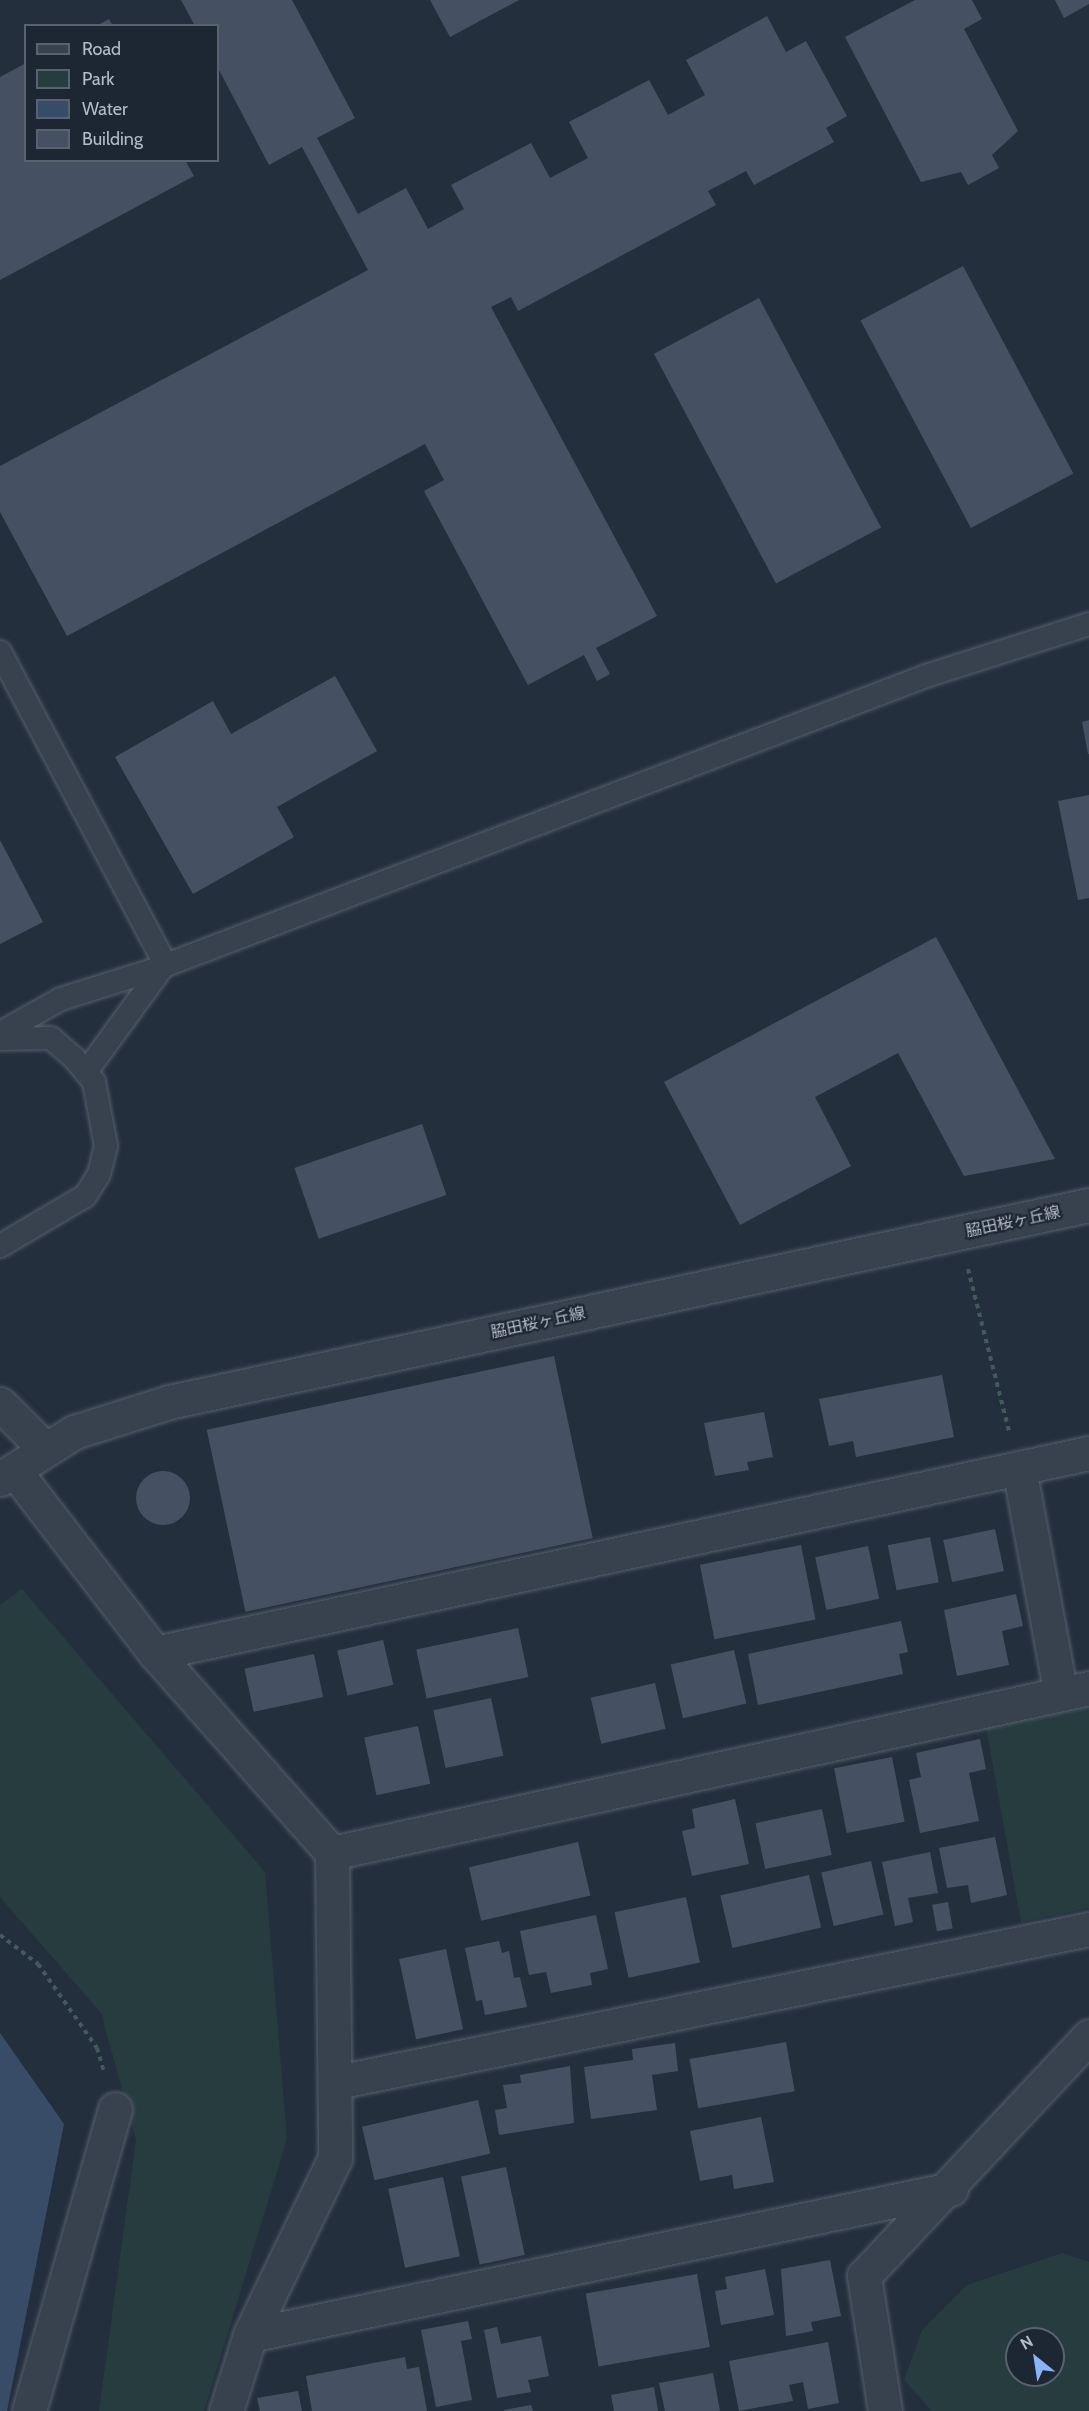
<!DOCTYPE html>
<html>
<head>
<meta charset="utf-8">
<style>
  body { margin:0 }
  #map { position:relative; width:1089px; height:2411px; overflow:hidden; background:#242f3e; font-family:Cabin,"Noto Sans JP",sans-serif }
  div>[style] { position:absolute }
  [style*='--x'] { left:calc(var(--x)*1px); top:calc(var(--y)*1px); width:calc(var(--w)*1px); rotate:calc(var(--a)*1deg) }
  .green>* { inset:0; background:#263c3f }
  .water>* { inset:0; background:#394c67 }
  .building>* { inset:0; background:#455162; transform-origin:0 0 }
  .round { border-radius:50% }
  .path>* { height:4px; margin-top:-2px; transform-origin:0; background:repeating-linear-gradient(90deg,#44595c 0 4.5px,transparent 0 9px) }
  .roads { filter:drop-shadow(0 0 2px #565f6c) drop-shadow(0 0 2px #565f6c) }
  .service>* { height:22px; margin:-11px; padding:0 11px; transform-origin:11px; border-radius:11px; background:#38414e }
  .minor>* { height:33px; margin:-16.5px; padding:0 16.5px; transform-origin:16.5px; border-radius:16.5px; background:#38414e }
  .tertiary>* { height:33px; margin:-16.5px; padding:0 16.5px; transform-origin:16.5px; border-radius:16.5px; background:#38414e }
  span { translate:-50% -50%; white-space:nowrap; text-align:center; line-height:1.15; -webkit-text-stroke:4.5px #1d2633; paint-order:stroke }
  .street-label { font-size:16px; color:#b4bcc9 }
  .legend { position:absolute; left:24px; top:24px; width:195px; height:138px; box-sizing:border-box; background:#1d2633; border:2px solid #59626f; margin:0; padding:8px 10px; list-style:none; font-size:18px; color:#b4bcc9 }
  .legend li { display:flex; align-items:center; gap:12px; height:30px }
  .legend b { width:30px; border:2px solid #59626f }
  .north { position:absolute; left:1005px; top:2327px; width:60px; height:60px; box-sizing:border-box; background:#1d2633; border:2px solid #59626f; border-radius:50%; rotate:330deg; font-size:16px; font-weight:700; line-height:24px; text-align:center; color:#b4bcc9 }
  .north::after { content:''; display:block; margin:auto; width:21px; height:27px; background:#8ab4f8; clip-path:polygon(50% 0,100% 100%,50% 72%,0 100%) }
</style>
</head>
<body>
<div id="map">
  <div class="green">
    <i style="clip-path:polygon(22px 1589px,265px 1872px,287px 2139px,204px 2411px,99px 2411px,136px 2140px,101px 2013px,0 1897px,0 1605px)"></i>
    <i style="clip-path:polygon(1089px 1706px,1089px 1908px,1021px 1922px,986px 1727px)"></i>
    <i style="clip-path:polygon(evenodd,1062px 2253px,1089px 2262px,1089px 2411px,932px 2411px,904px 2380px,922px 2330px,967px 2285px,1062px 2253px,1017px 2339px,1053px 2339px,1053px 2375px,1017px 2375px,1017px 2339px)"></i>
  </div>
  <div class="water">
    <i style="clip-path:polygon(0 2033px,64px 2124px,7px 2411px,0 2411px)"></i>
  </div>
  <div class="building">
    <i style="clip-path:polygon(181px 0,292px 0,355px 118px,317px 138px,358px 214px,406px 188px,428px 229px,464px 209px,451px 185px,531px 143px,550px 178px,588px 158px,569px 122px,649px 80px,668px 115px,705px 95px,686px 60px,767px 16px,786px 52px,806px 41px,847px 116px,826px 128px,834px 142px,754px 185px,746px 171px,708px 191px,716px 205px,518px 311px,511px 297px,491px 307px,657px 616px,596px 648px,610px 674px,597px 681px,584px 655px,528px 685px,424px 491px,444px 480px,425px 444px,67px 636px,0 512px,0 466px,368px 270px,302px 147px,269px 165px,218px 68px,218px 26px,195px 26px)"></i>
    <i style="clip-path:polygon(430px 0,519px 0,450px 37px)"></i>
    <i style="clip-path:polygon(915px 0,972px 0,982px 19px,964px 29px,1018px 131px,992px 155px,999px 168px,968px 185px,961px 172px,921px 182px,845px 37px)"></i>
    <i style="clip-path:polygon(1055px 0,1089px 0,1089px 4px,1064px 18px)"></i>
    <i style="clip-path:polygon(109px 19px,113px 26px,96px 26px)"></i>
    <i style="clip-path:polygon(26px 63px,26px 160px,185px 160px,194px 176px,0 280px,0 77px)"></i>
    <i style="left:963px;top:266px;width:235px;height:116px;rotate:62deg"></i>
    <i style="left:759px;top:298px;width:260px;height:119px;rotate:62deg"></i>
    <i style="clip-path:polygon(335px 676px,377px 751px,277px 807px,294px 837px,193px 894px,115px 757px,213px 701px,231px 734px)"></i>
    <i style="clip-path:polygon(1089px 720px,1089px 754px,1088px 754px,1082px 722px)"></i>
    <i style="clip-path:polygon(1089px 795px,1089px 898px,1078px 900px,1058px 801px)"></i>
    <i style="clip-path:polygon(0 840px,43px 922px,0 944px)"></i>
    <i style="clip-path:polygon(936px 937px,1055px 1159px,964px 1176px,898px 1053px,815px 1097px,851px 1166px,740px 1225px,664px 1082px)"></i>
    <i style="left:422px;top:1124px;width:75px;height:135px;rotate:71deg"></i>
    <i style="left:554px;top:1356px;width:186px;height:355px;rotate:78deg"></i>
    <i style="clip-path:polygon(942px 1375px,954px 1437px,856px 1457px,853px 1441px,829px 1446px,819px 1399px)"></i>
    <i style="clip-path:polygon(764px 1412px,773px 1457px,747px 1462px,749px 1470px,715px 1476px,704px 1423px)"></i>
    <i class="round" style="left:136px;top:1471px;width:54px;height:54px"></i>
    <i style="left:995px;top:1529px;width:43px;height:53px;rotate:78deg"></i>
    <i style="left:930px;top:1537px;width:46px;height:43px;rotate:79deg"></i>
    <i style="left:801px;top:1545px;width:76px;height:103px;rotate:79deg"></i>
    <i style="left:868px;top:1546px;width:54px;height:54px;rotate:78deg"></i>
    <i style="clip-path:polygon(1016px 1594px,1023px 1626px,1002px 1631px,1009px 1665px,957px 1676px,944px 1610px)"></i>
    <i style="clip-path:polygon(901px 1621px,908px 1652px,899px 1654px,903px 1674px,758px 1705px,748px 1654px)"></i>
    <i style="left:518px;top:1628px;width:50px;height:104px;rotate:78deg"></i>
    <i style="left:383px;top:1640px;width:46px;height:47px;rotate:77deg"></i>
    <i style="left:734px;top:1650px;width:55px;height:65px;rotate:77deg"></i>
    <i style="left:314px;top:1654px;width:44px;height:71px;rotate:78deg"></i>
    <i style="left:655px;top:1683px;width:47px;height:66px;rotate:77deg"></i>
    <i style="left:491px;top:1698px;width:59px;height:59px;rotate:78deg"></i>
    <i style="left:418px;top:1726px;width:59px;height:55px;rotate:78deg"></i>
    <i style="clip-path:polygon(980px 1739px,986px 1769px,969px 1773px,979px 1821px,920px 1833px,909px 1780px,921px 1777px,916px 1753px)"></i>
    <i style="left:892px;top:1757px;width:66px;height:59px;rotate:79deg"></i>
    <i style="clip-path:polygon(735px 1799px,749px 1864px,692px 1876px,682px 1831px,695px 1828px,692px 1809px)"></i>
    <i style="left:822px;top:1809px;width:47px;height:68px;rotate:78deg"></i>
    <i style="clip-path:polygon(995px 1837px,1007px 1895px,971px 1903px,968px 1885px,947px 1888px,939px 1848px)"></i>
    <i style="left:578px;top:1842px;width:55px;height:112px;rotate:77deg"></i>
    <i style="clip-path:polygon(930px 1852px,938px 1893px,908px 1898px,913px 1922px,895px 1926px,882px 1862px)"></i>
    <i style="left:871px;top:1861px;width:55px;height:51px;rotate:77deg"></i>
    <i style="left:809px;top:1875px;width:54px;height:91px;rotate:77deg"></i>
    <i style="left:686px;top:1897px;width:67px;height:73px;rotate:78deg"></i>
    <i style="left:948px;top:1902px;width:27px;height:16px;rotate:80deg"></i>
    <i style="clip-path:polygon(596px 1915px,608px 1969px,590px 1973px,592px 1985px,551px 1993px,546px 1972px,529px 1975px,520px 1931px)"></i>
    <i style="clip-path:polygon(499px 1941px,502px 1953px,509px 1951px,514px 1978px,520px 1977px,527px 2007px,485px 2015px,482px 2000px,476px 2001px,465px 1948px)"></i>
    <i style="left:446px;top:1949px;width:82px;height:48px;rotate:78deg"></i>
    <i style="left:786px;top:2042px;width:50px;height:98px;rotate:80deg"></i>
    <i style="clip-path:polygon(675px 2043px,678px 2071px,652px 2075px,657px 2110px,591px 2119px,584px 2067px,633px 2060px,632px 2049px)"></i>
    <i style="clip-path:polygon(570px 2066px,574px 2123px,499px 2135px,495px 2110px,507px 2108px,503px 2085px,521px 2083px,520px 2075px)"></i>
    <i style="left:478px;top:2100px;width:55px;height:119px;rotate:77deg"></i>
    <i style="clip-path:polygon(761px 2117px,774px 2182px,734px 2189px,732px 2175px,700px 2181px,690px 2131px)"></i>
    <i style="left:506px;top:2167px;width:90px;height:46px;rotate:78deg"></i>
    <i style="left:443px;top:2177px;width:81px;height:56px;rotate:78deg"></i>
    <i style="clip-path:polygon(830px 2260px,841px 2316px,811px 2322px,813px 2331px,786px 2336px,781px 2269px)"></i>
    <i style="clip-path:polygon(765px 2269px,774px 2315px,721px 2325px,715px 2291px,727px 2289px,725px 2277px)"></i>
    <i style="left:697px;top:2274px;width:74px;height:113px;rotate:80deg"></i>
    <i style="clip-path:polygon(468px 2321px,472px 2339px,461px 2341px,472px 2400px,436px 2407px,421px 2330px)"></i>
    <i style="clip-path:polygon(497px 2327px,501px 2344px,541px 2336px,549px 2376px,528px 2380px,531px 2392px,497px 2398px,484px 2330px)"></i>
    <i style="clip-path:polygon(828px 2342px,839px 2403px,808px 2409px,803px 2382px,789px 2385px,793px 2401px,739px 2411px,729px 2361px)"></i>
    <i style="clip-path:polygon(405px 2357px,407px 2369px,419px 2367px,427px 2411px,312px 2411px,306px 2376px)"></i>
    <i style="clip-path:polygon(713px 2373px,720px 2411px,665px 2411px,659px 2383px)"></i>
    <i style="clip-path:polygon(654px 2387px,658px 2411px,614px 2411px,611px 2395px)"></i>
    <i style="clip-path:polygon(298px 2391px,302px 2411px,260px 2411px,257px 2398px)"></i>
    <i style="clip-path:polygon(531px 2405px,533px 2411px,504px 2411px,504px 2410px)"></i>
  </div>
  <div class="path">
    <i style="--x:968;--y:1269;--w:167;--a:75.8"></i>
    <i style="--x:0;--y:1935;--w:48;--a:37.3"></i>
    <i style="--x:38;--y:1964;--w:103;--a:54.9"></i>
    <i style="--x:97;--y:2048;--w:25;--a:74"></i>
  </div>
  <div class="roads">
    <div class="service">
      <i style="--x:0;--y:652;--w:353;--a:62.1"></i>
      <i style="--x:0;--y:1033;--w:70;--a:-29.1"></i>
      <i style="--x:61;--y:999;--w:96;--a:-17.5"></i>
      <i style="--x:153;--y:970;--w:827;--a:-20.82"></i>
      <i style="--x:926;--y:676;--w:171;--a:-17.7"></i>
      <i style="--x:0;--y:1039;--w:51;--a:-1.1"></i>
      <i style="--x:51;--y:1038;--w:30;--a:41"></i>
      <i style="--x:74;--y:1058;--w:31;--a:50"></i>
      <i style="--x:94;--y:1082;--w:65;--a:79.4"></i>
      <i style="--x:106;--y:1146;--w:29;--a:104"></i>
      <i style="--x:99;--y:1174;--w:26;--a:122"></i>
      <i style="--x:85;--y:1196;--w:99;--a:149.5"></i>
      <i style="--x:86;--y:1072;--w:132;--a:-53.9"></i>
    </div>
    <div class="minor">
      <i style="--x:0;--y:1404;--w:64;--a:45"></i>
      <i style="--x:1019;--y:1468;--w:230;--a:79.5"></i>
      <i style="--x:14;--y:1470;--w:231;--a:52.4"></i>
      <i style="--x:155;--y:1653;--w:267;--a:48.5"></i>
      <i style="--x:332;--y:1853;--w:305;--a:89.4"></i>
      <i style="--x:335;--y:2158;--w:196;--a:115.7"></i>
      <i style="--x:250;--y:2335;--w:80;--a:107.5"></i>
      <i style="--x:155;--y:1653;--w:955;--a:-12.09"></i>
      <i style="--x:332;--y:1853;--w:775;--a:-12.3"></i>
      <i style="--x:337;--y:2082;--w:767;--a:-11.5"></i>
      <i style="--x:250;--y:2335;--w:716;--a:-11.77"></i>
      <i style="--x:29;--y:2411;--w:314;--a:-74.1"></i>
      <i style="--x:885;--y:2411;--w:137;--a:-98.8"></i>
      <i style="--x:864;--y:2276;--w:329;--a:-46.8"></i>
    </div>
    <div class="tertiary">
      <i style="--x:0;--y:1479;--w:88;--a:-32.4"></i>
      <i style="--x:74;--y:1432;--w:100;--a:-17.5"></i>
      <i style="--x:169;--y:1402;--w:941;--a:-12.09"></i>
    </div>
  </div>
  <div class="street-label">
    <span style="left:1013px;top:1222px;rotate:-12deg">脇田桜ヶ丘線</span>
    <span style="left:538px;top:1323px;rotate:-12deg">脇田桜ヶ丘線</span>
  </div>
  <ul class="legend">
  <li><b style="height:8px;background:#38414e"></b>Road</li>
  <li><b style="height:16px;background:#263c3f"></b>Park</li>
  <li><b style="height:16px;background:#394c67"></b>Water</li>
  <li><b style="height:16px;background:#455162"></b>Building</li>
  </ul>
  <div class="north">N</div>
</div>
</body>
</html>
